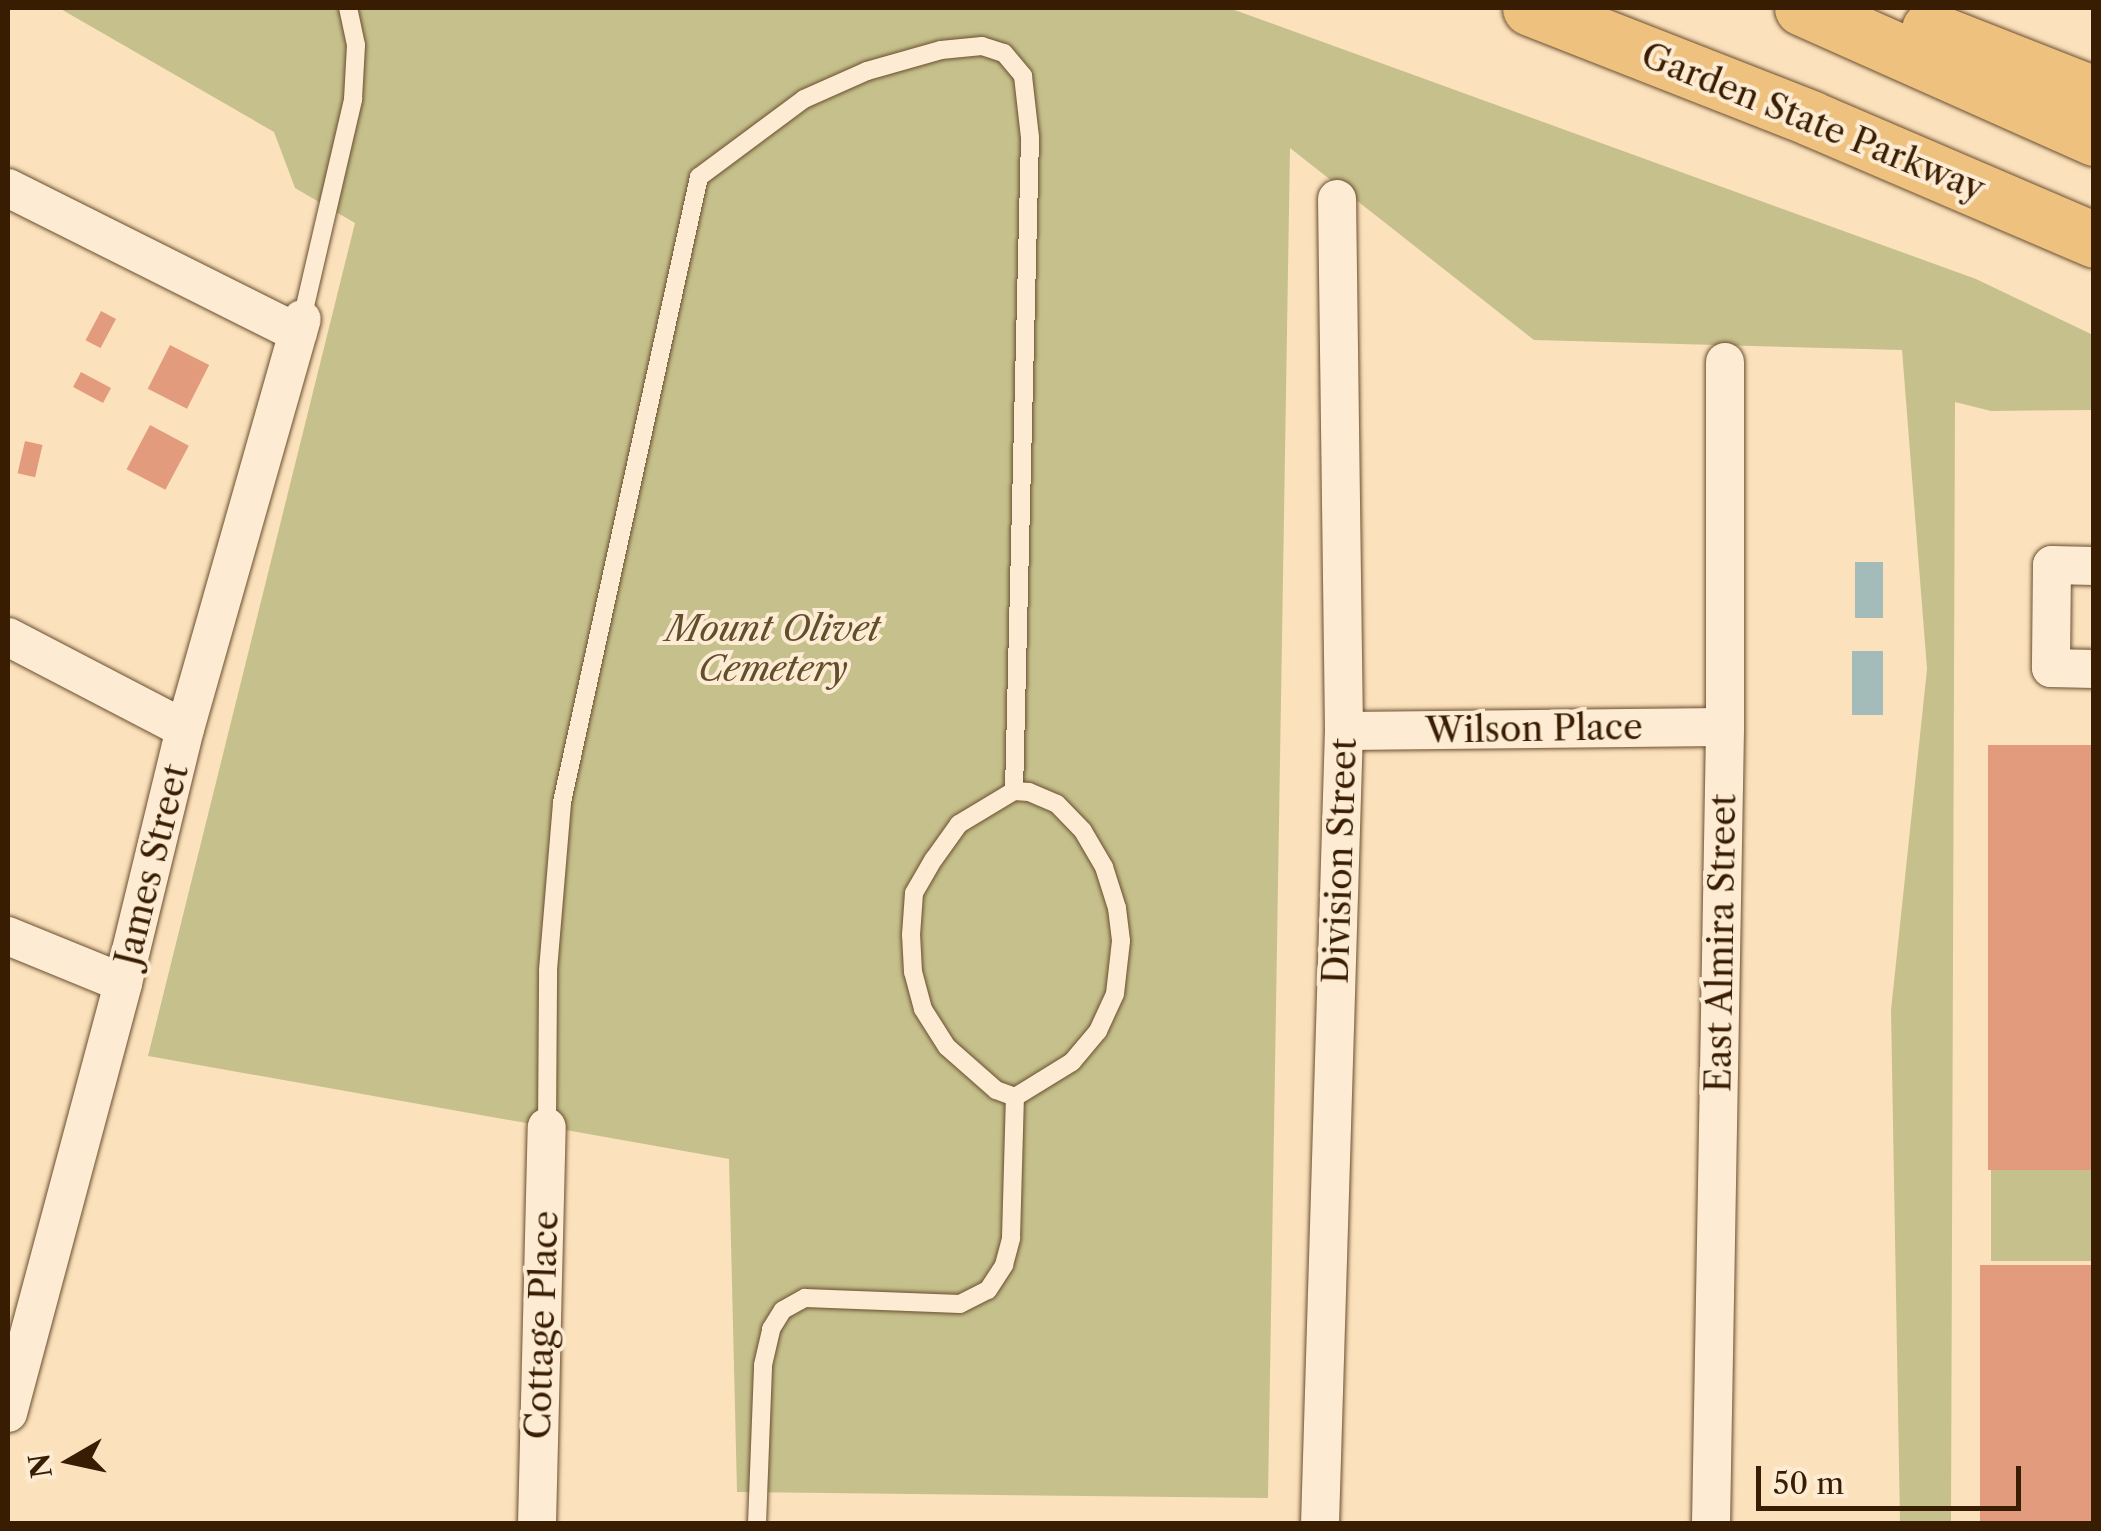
<!DOCTYPE html>
<html>
<head>
<meta charset="utf-8">
<style>
  body { margin:0 }
  #map { position:relative; width:2101px; height:1531px; overflow:hidden; background:#fce2bc; font-family:"Libre Caslon Text",serif }
  div>[style] { position:absolute }
  [style*='--x'] { left:calc(var(--x)*1px); top:calc(var(--y)*1px); width:calc(var(--w)*1px); rotate:calc(var(--a)*1deg) }
  .green>* { inset:0; background:#c6c18c; transform-origin:0 0 }
  .water>* { inset:0; background:#a3bcba; transform-origin:0 0 }
  .building>* { inset:0; background:#e39b7e; transform-origin:0 0 }
  .roads { filter:drop-shadow(0 0 2px #6a4e30) drop-shadow(0 0 2px #6a4e30) }
  .lane>* { height:18px; margin:-9px; padding:0 9px; transform-origin:9px; border-radius:9px; background:#fdecd3 }
  .street>* { height:38px; margin:-19px; padding:0 19px; transform-origin:19px; border-radius:19px; background:#fdecd3 }
  .highway>* { height:55px; margin:-27.5px; padding:0 27.5px; transform-origin:27.5px; border-radius:27.5px; background:#eec17e }
  span { translate:-50% -50%; white-space:nowrap; text-align:center; line-height:1.15; -webkit-text-stroke:8px #fdecd3; paint-order:stroke }
  .street-label { font-size:35px; color:#391d02 }
  .park-label { font-size:35px; color:#634e2b; font-style:italic }
  .frame { position:absolute; inset:0; border:10px solid #391d02; pointer-events:none }
  .north { position:absolute; left:20px; top:1411px; width:100px; height:100px; -webkit-text-stroke:8px #fdecd3; paint-order:stroke; rotate:261deg; font-size:28px; font-weight:700; line-height:40px; text-align:center; color:#391d02 }
  .north::after { content:''; display:block; margin:auto; width:35px; height:45px; background:#391d02; clip-path:polygon(50% 0,100% 100%,50% 72%,0 100%) }
  .scale { position:absolute; left:1756px; top:1466px; width:265px; height:45px; box-sizing:border-box; border:5px solid #391d02; border-top:0; padding-left:12px; font-size:30px; line-height:35px; white-space:nowrap; color:#391d02; -webkit-text-stroke:8px #fdecd3; paint-order:stroke }
</style>
</head>
<body>
<div id="map">
  <div class="green">
    <i style="clip-path:polygon(59px 8px,1229px 8px,1976px 279px,2093px 335px,2093px 410px,1991px 411px,1955px 402px,1951px 1523px,1900px 1523px,1891px 1010px,1927px 669px,1902px 350px,1534px 340px,1290px 148px,1268px 1498px,737px 1492px,729px 1159px,148px 1056px,355px 223px,295px 188px,274px 132px)"></i>
    <i style="left:1991px;top:1170px;width:102px;height:91px"></i>
  </div>
  <div class="water">
    <i style="left:1855px;top:562px;width:28px;height:56px"></i>
    <i style="left:1852px;top:651px;width:31px;height:64px"></i>
  </div>
  <div class="building">
    <i style="left:101px;top:311px;width:17px;height:33px;rotate:28deg"></i>
    <i style="left:170px;top:345px;width:44px;height:49px;rotate:27deg"></i>
    <i style="left:81px;top:372px;width:34px;height:17px;rotate:28deg"></i>
    <i style="left:150px;top:425px;width:44px;height:50px;rotate:28deg"></i>
    <i style="left:25px;top:441px;width:18px;height:33px;rotate:13deg"></i>
    <i style="left:2094px;top:745px;width:425px;height:106px;rotate:90deg"></i>
    <i style="left:2094px;top:1265px;width:259px;height:114px;rotate:90deg"></i>
  </div>
  <div class="roads">
    <div class="lane">
      <i style="--x:302;--y:319;--w:226;--a:-76.9"></i>
      <i style="--x:353;--y:99;--w:54;--a:-86.8"></i>
      <i style="--x:356;--y:45;--w:38;--a:-102"></i>
      <i style="--x:1014;--y:791;--w:15;--a:4"></i>
      <i style="--x:1029;--y:792;--w:30;--a:23"></i>
      <i style="--x:1057;--y:804;--w:37;--a:46"></i>
      <i style="--x:1083;--y:831;--w:42;--a:59.7"></i>
      <i style="--x:1104;--y:867;--w:43;--a:72.4"></i>
      <i style="--x:1117;--y:908;--w:33;--a:83"></i>
      <i style="--x:1121;--y:941;--w:53;--a:96.5"></i>
      <i style="--x:1115;--y:994;--w:41;--a:114.7"></i>
      <i style="--x:1098;--y:1031;--w:40;--a:130"></i>
      <i style="--x:1072;--y:1062;--w:67;--a:148.4"></i>
      <i style="--x:1015;--y:1097;--w:20;--a:-160"></i>
      <i style="--x:996;--y:1090;--w:65;--a:-138.7"></i>
      <i style="--x:947;--y:1047;--w:45;--a:-122.3"></i>
      <i style="--x:923;--y:1009;--w:38;--a:-105"></i>
      <i style="--x:913;--y:972;--w:37;--a:-93"></i>
      <i style="--x:911;--y:935;--w:42;--a:-85.9"></i>
      <i style="--x:914;--y:893;--w:39;--a:-60"></i>
      <i style="--x:934;--y:859;--w:43;--a:-54.5"></i>
      <i style="--x:959;--y:824;--w:64;--a:-31"></i>
      <i style="--x:547;--y:1127;--w:157;--a:-89.6"></i>
      <i style="--x:548;--y:970;--w:169;--a:-85.2"></i>
      <i style="--x:562;--y:802;--w:640;--a:-77.64"></i>
      <i style="--x:699;--y:177;--w:131;--a:-36.6"></i>
      <i style="--x:804;--y:99;--w:69;--a:-24"></i>
      <i style="--x:867;--y:71;--w:77;--a:-15.8"></i>
      <i style="--x:941;--y:50;--w:41;--a:-5.6"></i>
      <i style="--x:982;--y:46;--w:23;--a:18"></i>
      <i style="--x:1004;--y:53;--w:30;--a:50"></i>
      <i style="--x:1023;--y:76;--w:61;--a:83.5"></i>
      <i style="--x:1030;--y:137;--w:654;--a:91.4"></i>
      <i style="--x:757;--y:1524;--w:159;--a:-87.8"></i>
      <i style="--x:763;--y:1365;--w:37;--a:-77"></i>
      <i style="--x:771;--y:1329;--w:22;--a:-58"></i>
      <i style="--x:783;--y:1310;--w:25;--a:-29"></i>
      <i style="--x:805;--y:1298;--w:155;--a:2.2"></i>
      <i style="--x:960;--y:1304;--w:31;--a:-27"></i>
      <i style="--x:988;--y:1290;--w:30;--a:-57"></i>
      <i style="--x:1004;--y:1265;--w:28;--a:-75"></i>
      <i style="--x:1011;--y:1238;--w:141;--a:-88.4"></i>
    </div>
    <div class="street">
      <i style="--x:8;--y:188;--w:324;--a:26.6"></i>
      <i style="--x:2094;--y:566;--w:42;--a:-178.6"></i>
      <i style="--x:2052;--y:565;--w:103;--a:90.6"></i>
      <i style="--x:2051;--y:668;--w:43;--a:1.3"></i>
      <i style="--x:8;--y:637;--w:199;--a:27.5"></i>
      <i style="--x:1344;--y:731;--w:381;--a:-0.6"></i>
      <i style="--x:8;--y:936;--w:124;--a:22.2"></i>
      <i style="--x:8;--y:1413;--w:445;--a:-75"></i>
      <i style="--x:123;--y:983;--w:261;--a:-76.3"></i>
      <i style="--x:185;--y:729;--w:426;--a:-74.1"></i>
      <i style="--x:537;--y:1524;--w:397;--a:-88.6"></i>
      <i style="--x:1320;--y:1524;--w:793;--a:-88.27"></i>
      <i style="--x:1344;--y:731;--w:532;--a:-90.75"></i>
      <i style="--x:1711;--y:1524;--w:797;--a:-88.99"></i>
      <i style="--x:1725;--y:727;--w:365;--a:-90"></i>
    </div>
    <div class="highway">
      <i style="--x:1530;--y:8;--w:301;--a:21.4"></i>
      <i style="--x:1810;--y:118;--w:309;--a:23.2"></i>
      <i style="--x:1802;--y:8;--w:320;--a:24"></i>
      <i style="--x:1929;--y:29;--w:177;--a:21.5"></i>
    </div>
  </div>
  <div class="street-label">
    <span style="left:1813px;top:122px;rotate:22deg">Garden State Parkway</span>
    <span style="left:1534px;top:729px;rotate:-1deg">Wilson Place</span>
    <span style="left:1340px;top:861px;rotate:-88deg">Division Street</span>
    <span style="left:152px;top:865px;rotate:-76deg">James Street</span>
    <span style="left:1721px;top:943px;rotate:-89deg">East Almira Street</span>
    <span style="left:542px;top:1325px;rotate:-88deg">Cottage Place</span>
  </div>
  <div class="park-label">
    <span style="left:773px;top:649px">Mount Olivet<br>Cemetery</span>
  </div>
  <div class="frame"></div>
  <div class="north">N</div>
  <div class="scale">50 m</div>
</div>
</body>
</html>
